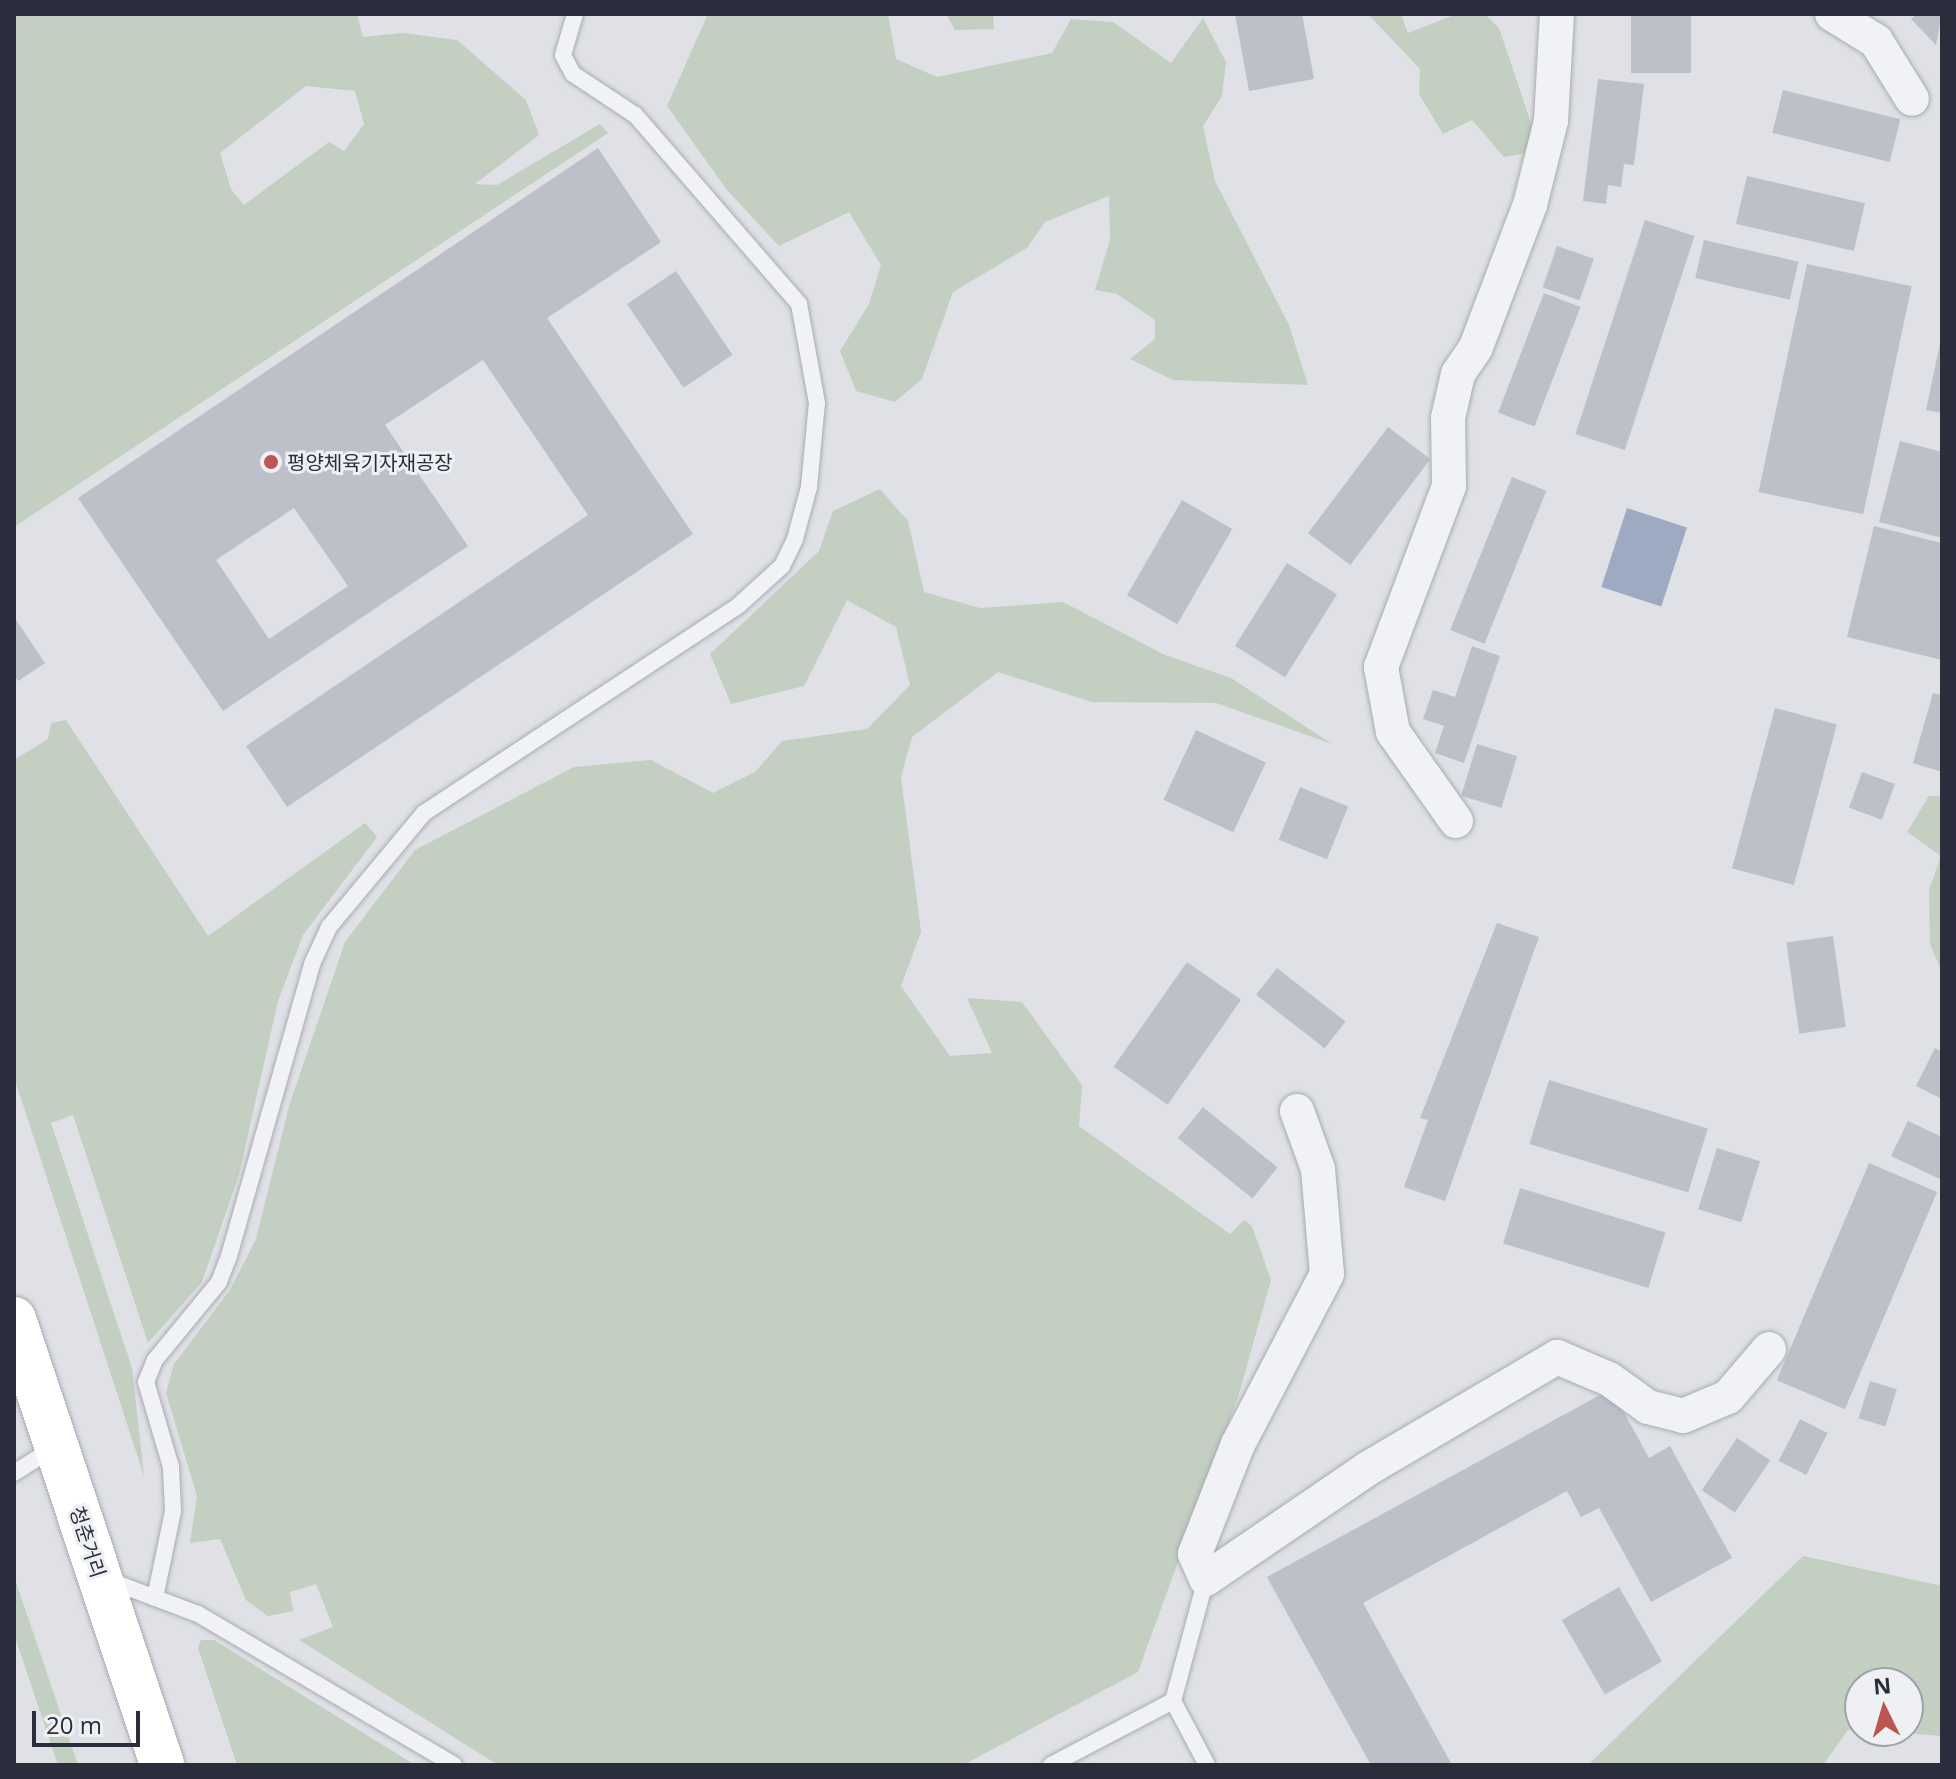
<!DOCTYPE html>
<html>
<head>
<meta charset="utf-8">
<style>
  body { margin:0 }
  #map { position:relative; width:1956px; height:1779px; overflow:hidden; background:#dfe1e6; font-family:"Open Sans","Noto Sans KR",sans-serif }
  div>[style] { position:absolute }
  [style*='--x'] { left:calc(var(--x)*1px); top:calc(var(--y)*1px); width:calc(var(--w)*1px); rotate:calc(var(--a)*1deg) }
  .green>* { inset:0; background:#c2cfc1 }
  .water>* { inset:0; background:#9ea9c2; transform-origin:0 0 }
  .building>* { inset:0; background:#bdbfc9; transform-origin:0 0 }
  .roads { filter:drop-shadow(0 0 2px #a9abb3) drop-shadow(0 0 2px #a9abb3) }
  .service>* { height:16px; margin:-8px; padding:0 8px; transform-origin:8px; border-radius:8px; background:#f1f2f5 }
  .minor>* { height:34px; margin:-17px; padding:0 17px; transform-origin:17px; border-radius:17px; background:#f1f2f5 }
  .primary>* { height:44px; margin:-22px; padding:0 22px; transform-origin:22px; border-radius:22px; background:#fff }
  .dots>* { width:22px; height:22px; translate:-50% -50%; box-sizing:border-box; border:4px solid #eef0f4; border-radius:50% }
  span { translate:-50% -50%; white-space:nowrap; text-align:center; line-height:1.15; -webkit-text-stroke:6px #eef0f4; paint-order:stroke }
  .poi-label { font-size:20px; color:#2a2d3c }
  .left { translate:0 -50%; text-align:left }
  .street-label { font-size:20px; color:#2a2d3c }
  .frame { position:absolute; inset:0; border:16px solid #2a2d3c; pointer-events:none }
  .north { position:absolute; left:1844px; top:1667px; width:80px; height:80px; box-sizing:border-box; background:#eef0f4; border:2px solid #a0a2aa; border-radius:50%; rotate:355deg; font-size:22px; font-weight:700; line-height:32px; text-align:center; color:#2a2d3c }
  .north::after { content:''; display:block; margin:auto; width:28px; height:36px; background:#bd5552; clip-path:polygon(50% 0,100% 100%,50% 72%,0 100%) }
  .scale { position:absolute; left:32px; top:1711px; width:108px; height:36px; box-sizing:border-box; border:4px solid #2a2d3c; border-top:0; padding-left:10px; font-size:24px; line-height:28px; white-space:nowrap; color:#2a2d3c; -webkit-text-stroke:6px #eef0f4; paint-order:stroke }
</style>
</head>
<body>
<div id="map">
  <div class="green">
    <i style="clip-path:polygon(evenodd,14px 14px,357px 14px,363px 37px,402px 33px,457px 40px,526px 100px,539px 135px,475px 184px,497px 185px,600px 124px,608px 133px,14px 527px,14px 14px,306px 86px,355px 91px,364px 124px,344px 151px,329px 142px,244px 205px,231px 189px,220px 153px,306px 86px)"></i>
    <i style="clip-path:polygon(708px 14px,888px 14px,896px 59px,937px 77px,1052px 53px,1071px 19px,1113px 22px,1171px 63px,1203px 18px,1226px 62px,1222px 96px,1203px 126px,1215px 181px,1289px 325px,1308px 385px,1173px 380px,1130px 359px,1155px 339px,1155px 320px,1117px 294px,1095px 290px,1110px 240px,1109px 196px,1045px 222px,1027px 248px,953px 292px,922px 379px,895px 402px,856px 391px,840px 351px,869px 304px,881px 265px,849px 212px,779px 246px,727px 190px,667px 106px)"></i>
    <i style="clip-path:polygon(946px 14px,993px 14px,994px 29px,955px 30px)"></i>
    <i style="clip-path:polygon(1368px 14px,1401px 14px,1408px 33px,1457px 14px,1485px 14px,1499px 28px,1534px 132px,1527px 153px,1504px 157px,1472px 120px,1443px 134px,1419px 94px,1420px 69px)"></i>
    <i style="clip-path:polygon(880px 489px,908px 521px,924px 592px,980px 608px,1063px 602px,1165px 655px,1231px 678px,1332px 744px,1216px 703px,1092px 702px,998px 672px,912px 737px,901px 777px,921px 932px,901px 986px,950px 1056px,992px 1053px,967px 998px,1022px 1002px,1082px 1085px,1079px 1126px,1230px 1234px,1244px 1220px,1252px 1226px,1271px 1280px,1239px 1394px,1138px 1672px,963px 1765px,498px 1765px,299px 1640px,333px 1627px,316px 1584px,290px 1592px,293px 1611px,268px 1616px,246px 1600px,220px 1539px,190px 1543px,197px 1496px,166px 1393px,174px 1364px,230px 1290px,256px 1239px,289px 1106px,345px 942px,415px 850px,574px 767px,651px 760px,713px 793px,755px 772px,782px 741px,867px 729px,910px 685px,896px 627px,847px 600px,804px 686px,731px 704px,710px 654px,819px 551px,833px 511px)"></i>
    <i style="clip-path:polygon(66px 720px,208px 936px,365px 823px,377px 837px,303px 935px,278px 1001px,239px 1175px,202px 1282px,148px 1343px,73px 1115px,51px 1123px,132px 1368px,144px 1476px,14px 1077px,14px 760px,48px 739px,51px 723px)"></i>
    <i style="clip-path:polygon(1929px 796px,1942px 796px,1942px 972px,1930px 944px,1929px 890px,1941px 856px,1907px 832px)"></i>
    <i style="clip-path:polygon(1803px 1556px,1942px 1586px,1942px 1736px,1878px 1731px,1908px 1731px,1908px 1683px,1860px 1683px,1860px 1730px,1848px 1730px,1823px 1765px,1588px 1765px)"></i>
    <i style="clip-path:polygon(14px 1576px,78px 1765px,58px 1765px,14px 1634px)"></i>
    <i style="clip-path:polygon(201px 1640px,214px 1640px,415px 1765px,237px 1765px,198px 1648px)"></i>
  </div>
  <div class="water">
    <i style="left:1627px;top:508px;width:63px;height:83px;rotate:18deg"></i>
  </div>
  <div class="building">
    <i style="clip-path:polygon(1235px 14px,1302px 14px,1314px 79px,1249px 91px)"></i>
    <i style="left:1631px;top:14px;width:60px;height:59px"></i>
    <i style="clip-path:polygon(1917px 14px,1942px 14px,1936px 45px,1911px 19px)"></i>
    <i style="clip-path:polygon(1598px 79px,1644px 84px,1634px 165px,1624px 164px,1621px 187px,1608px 185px,1606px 204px,1583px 201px)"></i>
    <i style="left:1783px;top:90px;width:121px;height:44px;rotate:14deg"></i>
    <i style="clip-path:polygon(evenodd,598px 148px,661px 242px,547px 318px,693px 534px,287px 807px,246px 746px,588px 515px,483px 360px,385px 425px,468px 546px,223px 711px,78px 498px,598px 148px,294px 508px,348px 586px,269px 639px,216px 560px,294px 508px)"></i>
    <i style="left:1747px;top:176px;width:121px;height:49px;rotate:13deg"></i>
    <i style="left:1645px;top:220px;width:52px;height:225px;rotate:18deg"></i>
    <i style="left:1704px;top:240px;width:97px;height:39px;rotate:13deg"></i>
    <i style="left:1557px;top:246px;width:39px;height:44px;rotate:19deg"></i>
    <i style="left:1807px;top:264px;width:107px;height:233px;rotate:12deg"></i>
    <i style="left:676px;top:271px;width:101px;height:59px;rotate:56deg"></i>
    <i style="left:1544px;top:293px;width:39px;height:128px;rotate:21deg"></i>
    <i style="clip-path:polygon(1941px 339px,1942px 339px,1942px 413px,1926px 410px)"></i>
    <i style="left:1388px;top:427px;width:53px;height:133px;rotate:37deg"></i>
    <i style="clip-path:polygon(1900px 441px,1942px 452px,1942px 538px,1879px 522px)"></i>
    <i style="left:1512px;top:477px;width:37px;height:165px;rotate:22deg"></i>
    <i style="left:1182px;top:500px;width:58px;height:110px;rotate:30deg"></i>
    <i style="clip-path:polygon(1874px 526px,1942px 543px,1942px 660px,1847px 637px)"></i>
    <i style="left:1287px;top:563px;width:59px;height:98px;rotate:32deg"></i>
    <i style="clip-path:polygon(14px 617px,45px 663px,18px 681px,14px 675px)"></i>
    <i style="clip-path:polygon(1472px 646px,1500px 656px,1464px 763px,1435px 753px,1444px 726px,1423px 719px,1433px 690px,1455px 697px)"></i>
    <i style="clip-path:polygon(1933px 693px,1942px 695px,1942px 772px,1913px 763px)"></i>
    <i style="left:1775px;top:708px;width:64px;height:166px;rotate:15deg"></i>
    <i style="left:1196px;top:730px;width:77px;height:77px;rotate:25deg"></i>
    <i style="left:1477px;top:744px;width:42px;height:54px;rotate:17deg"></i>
    <i style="left:1862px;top:772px;width:35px;height:38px;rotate:20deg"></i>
    <i style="left:1300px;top:787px;width:52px;height:57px;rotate:22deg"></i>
    <i style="clip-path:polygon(1497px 923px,1539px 937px,1445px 1201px,1404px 1187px,1428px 1120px,1420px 1118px)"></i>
    <i style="left:1833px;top:936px;width:92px;height:47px;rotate:82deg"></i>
    <i style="left:1187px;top:962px;width:66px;height:128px;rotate:35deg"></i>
    <i style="left:1277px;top:968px;width:87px;height:34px;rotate:38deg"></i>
    <i style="clip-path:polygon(1935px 1048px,1942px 1052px,1942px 1099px,1916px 1086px)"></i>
    <i style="left:1549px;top:1080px;width:166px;height:67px;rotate:17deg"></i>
    <i style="left:1203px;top:1107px;width:96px;height:40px;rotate:39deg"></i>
    <i style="clip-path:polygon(1908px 1121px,1942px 1137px,1942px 1180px,1891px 1156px)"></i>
    <i style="left:1717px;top:1148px;width:45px;height:64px;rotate:17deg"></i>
    <i style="left:1869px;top:1163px;width:74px;height:236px;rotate:23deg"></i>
    <i style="left:1520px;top:1188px;width:152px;height:58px;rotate:17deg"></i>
    <i style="left:1870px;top:1381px;width:28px;height:39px;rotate:17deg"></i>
    <i style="clip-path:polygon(1611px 1389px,1649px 1458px,1670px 1446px,1732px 1558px,1651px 1602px,1599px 1508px,1581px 1517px,1567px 1491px,1363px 1603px,1452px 1765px,1371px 1765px,1267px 1577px)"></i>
    <i style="left:1800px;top:1419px;width:31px;height:47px;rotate:27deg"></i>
    <i style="left:1737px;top:1438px;width:40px;height:63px;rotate:34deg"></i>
    <i style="left:1619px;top:1587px;width:86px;height:66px;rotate:60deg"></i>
  </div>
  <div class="roads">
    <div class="service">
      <i style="--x:14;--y:1473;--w:49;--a:-32.4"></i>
      <i style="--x:108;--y:1580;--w:96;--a:20.7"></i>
      <i style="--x:198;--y:1614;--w:297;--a:30.5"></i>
      <i style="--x:155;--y:1598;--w:89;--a:-78.3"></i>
      <i style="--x:173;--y:1511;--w:44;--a:-92.6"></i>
      <i style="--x:171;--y:1467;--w:89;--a:-106.4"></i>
      <i style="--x:146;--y:1382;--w:24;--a:-68"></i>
      <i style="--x:155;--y:1360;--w:101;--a:-50.6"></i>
      <i style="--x:219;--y:1282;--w:28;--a:-69"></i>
      <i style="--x:229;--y:1256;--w:304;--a:-74.1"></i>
      <i style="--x:312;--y:964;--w:41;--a:-65.3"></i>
      <i style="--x:329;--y:927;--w:148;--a:-50.2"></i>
      <i style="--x:424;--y:813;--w:377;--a:-33.4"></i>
      <i style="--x:739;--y:605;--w:58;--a:-42.2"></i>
      <i style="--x:782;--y:566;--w:30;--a:-64"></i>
      <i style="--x:795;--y:539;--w:54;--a:-74.9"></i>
      <i style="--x:809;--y:487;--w:84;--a:-84.6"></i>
      <i style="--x:817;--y:403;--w:101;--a:-100.3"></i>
      <i style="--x:799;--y:304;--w:250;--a:-130.9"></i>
      <i style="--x:635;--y:115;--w:74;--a:-146.5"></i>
      <i style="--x:573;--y:74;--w:21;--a:-118"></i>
      <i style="--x:563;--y:55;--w:43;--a:-73.7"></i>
      <i style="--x:1173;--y:1701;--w:126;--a:-74.9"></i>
      <i style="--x:1051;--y:1765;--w:138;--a:-27.7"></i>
      <i style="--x:1173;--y:1701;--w:72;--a:62"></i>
    </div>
    <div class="minor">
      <i style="--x:1832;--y:14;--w:52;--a:31.5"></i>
      <i style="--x:1876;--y:41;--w:68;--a:58.2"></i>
      <i style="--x:1456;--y:821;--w:109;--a:-125.3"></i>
      <i style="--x:1393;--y:732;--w:66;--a:-100.5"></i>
      <i style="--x:1381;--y:667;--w:193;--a:-69.4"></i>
      <i style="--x:1449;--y:486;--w:68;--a:-90.8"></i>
      <i style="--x:1448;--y:418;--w:45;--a:-77.2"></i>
      <i style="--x:1458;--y:374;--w:32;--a:-56"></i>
      <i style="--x:1476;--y:347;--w:152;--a:-69.2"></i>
      <i style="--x:1530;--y:205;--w:87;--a:-76"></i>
      <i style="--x:1551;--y:121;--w:107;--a:-86.8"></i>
      <i style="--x:1297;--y:1111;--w:62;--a:70.1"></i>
      <i style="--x:1318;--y:1169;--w:105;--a:85.1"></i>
      <i style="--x:1327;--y:1274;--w:192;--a:117.6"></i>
      <i style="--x:1238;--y:1444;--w:118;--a:111.4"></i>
      <i style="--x:1195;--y:1554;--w:27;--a:66"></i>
      <i style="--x:1206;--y:1579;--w:195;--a:-34.3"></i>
      <i style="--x:1367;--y:1469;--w:221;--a:-30.5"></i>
      <i style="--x:1557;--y:1357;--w:56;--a:22.9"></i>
      <i style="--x:1609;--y:1379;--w:48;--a:35.7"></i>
      <i style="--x:1648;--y:1407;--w:36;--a:14"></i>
      <i style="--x:1683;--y:1416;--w:49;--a:-22.9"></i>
      <i style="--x:1728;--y:1397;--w:63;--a:-49.5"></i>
    </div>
    <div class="primary">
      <i style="--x:14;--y:1319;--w:470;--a:71.6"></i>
    </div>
  </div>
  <div class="dots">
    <i style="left:271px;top:462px;background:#bd5552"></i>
  </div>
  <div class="poi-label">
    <span class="left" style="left:287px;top:462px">평양체육기자재공장</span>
  </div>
  <div class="street-label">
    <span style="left:88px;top:1542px;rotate:72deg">청춘거리</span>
  </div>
  <div class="frame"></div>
  <div class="north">N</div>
  <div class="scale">20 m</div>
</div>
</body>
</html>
